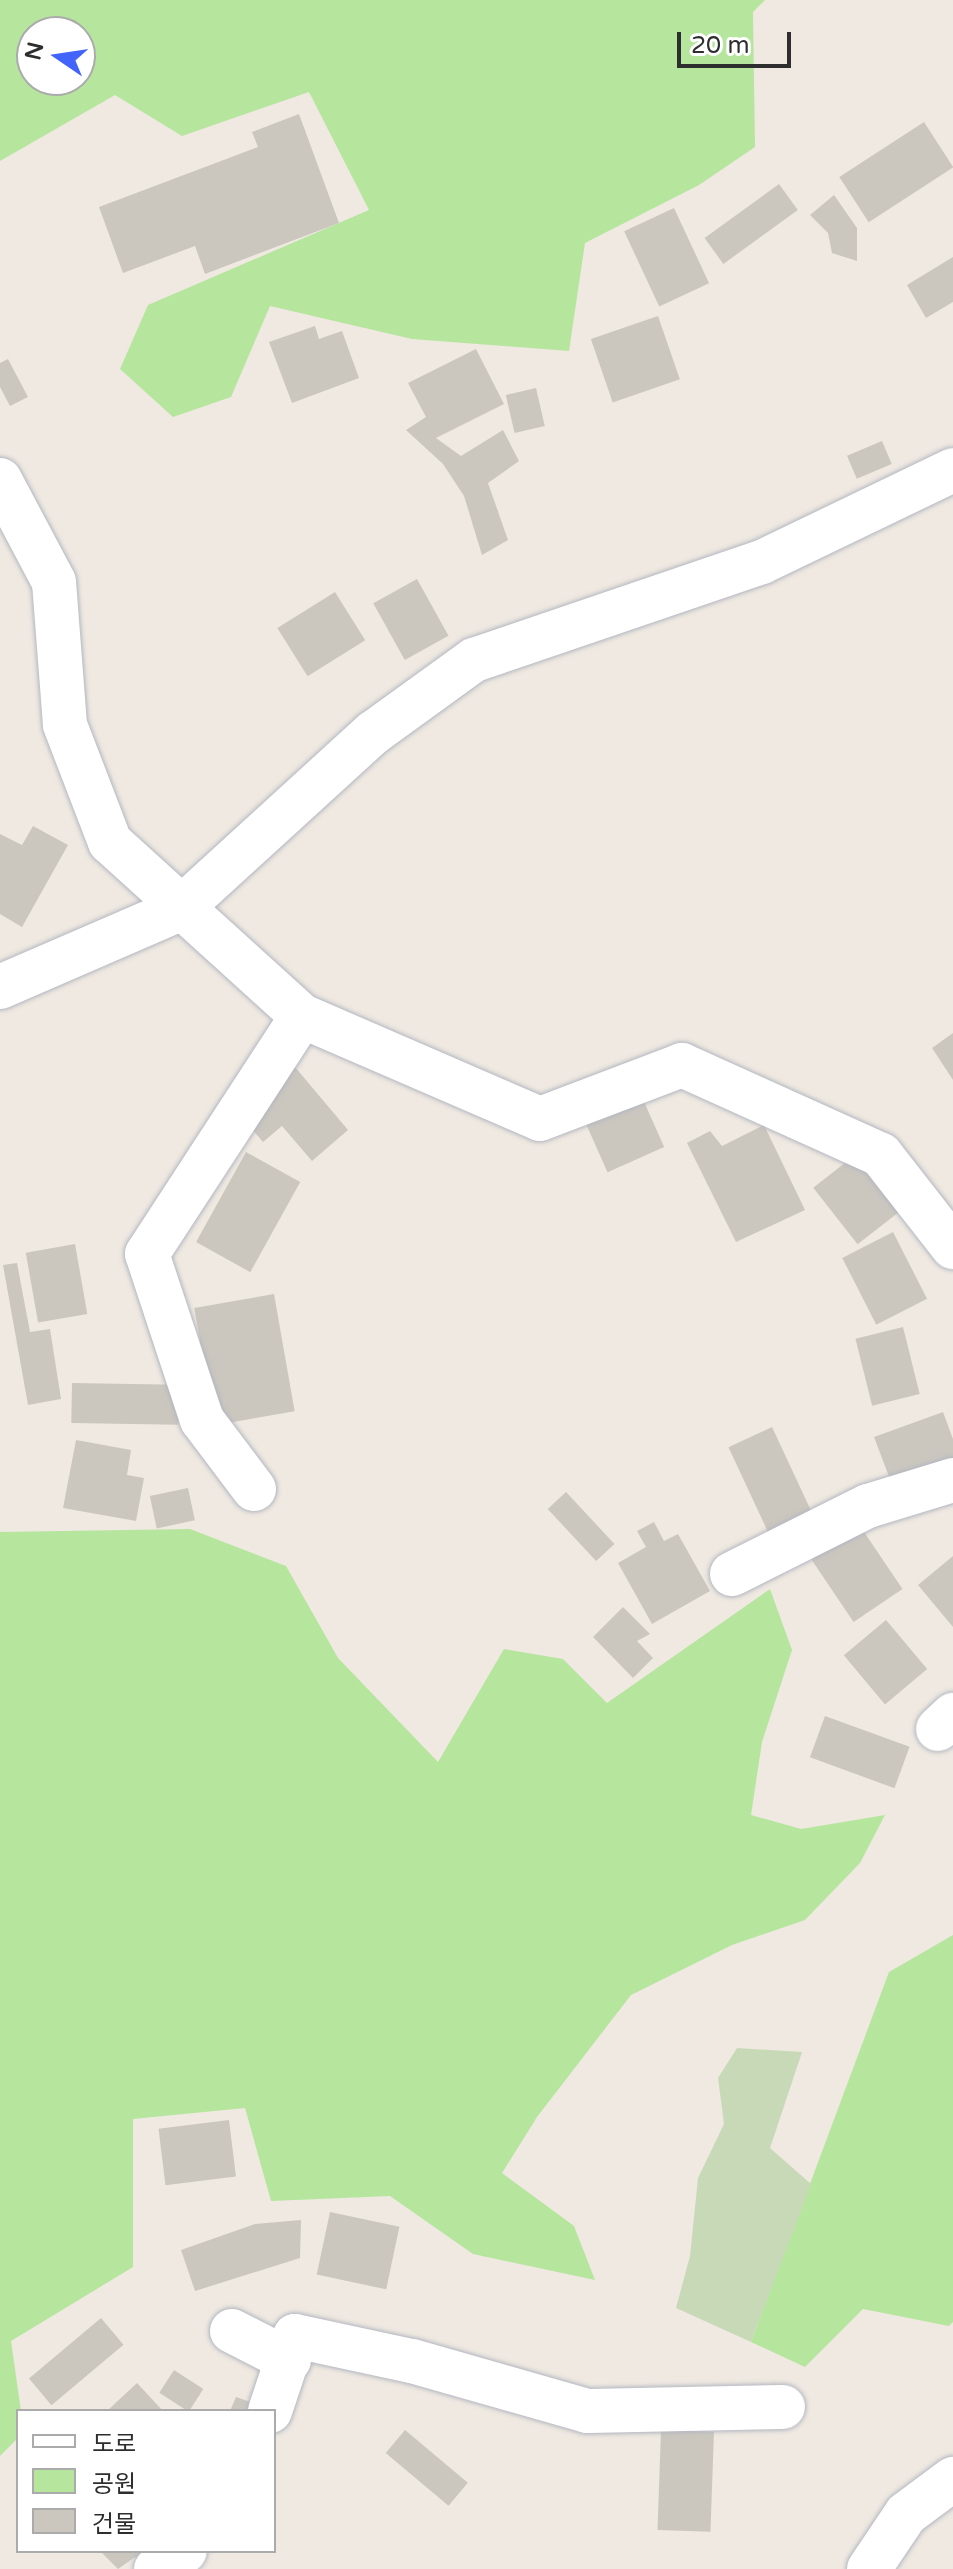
<!DOCTYPE html>
<html>
<head>
<meta charset="utf-8">
<style>
  body { margin:0 }
  #map { position:relative; width:953px; height:2569px; overflow:hidden; background:#efe9e1; font-family:"Varela Round","Noto Sans KR",sans-serif }
  div>[style] { position:absolute }
  [style*='--x'] { left:calc(var(--x)*1px); top:calc(var(--y)*1px); width:calc(var(--w)*1px); rotate:calc(var(--a)*1deg) }
  .green>* { inset:0; background:#b6e59e }
  .cemetery>* { inset:0; background:#c8d9b8 }
  .building>* { inset:0; background:#cbc7bf; transform-origin:0 0 }
  .roads { filter:drop-shadow(0 0 2px #b4b7c1) drop-shadow(0 0 2px #b4b7c1) }
  .minor>* { height:44px; margin:-22px; padding:0 22px; transform-origin:22px; border-radius:22px; background:#fff }
  span { translate:-50% -50%; white-space:nowrap; text-align:center; line-height:1.15; -webkit-text-stroke:8px #fff; paint-order:stroke }
  .legend { position:absolute; left:16px; top:2409px; width:260px; height:144px; box-sizing:border-box; background:#fff; border:2px solid #ababab; margin:0; padding:10px 14px; list-style:none; font-size:24px; color:#2e2e2e }
  .legend li { display:flex; align-items:center; gap:16px; height:40px }
  .legend b { width:40px; border:2px solid #ababab }
  .north { position:absolute; left:16px; top:16px; width:80px; height:80px; box-sizing:border-box; background:#fff; border:2px solid #ababab; border-radius:50%; rotate:283deg; font-size:22px; font-weight:700; line-height:32px; text-align:center; color:#2e2e2e }
  .north::after { content:''; display:block; margin:auto; width:28px; height:36px; background:#4264fb; clip-path:polygon(50% 0,100% 100%,50% 72%,0 100%) }
  .scale { position:absolute; left:677px; top:32px; width:114px; height:36px; box-sizing:border-box; border:4px solid #2e2e2e; border-top:0; padding-left:10px; font-size:24px; line-height:28px; white-space:nowrap; color:#2e2e2e; -webkit-text-stroke:6px #fff; paint-order:stroke }
</style>
</head>
<body>
<div id="map">
  <div class="green">
    <i style="clip-path:polygon(evenodd,0 0,765px 0,753px 12px,755px 147px,699px 185px,585px 243px,569px 351px,412px 339px,270px 306px,231px 397px,173px 417px,120px 369px,148px 305px,369px 210px,309px 92px,182px 136px,115px 95px,0 161px,0 0,32px 32px,80px 32px,80px 80px,32px 80px,32px 32px)"></i>
    <i style="clip-path:polygon(190px 1529px,286px 1566px,338px 1658px,438px 1762px,504px 1649px,563px 1659px,607px 1703px,770px 1589px,792px 1650px,762px 1742px,751px 1815px,801px 1829px,885px 1815px,860px 1863px,805px 1920px,732px 1945px,631px 1995px,537px 2117px,502px 2173px,574px 2226px,595px 2280px,473px 2254px,390px 2196px,271px 2201px,245px 2108px,133px 2119px,133px 2267px,11px 2341px,21px 2411px,18px 2438px,0 2456px,0 1532px)"></i>
    <i style="clip-path:polygon(953px 1935px,953px 2322px,949px 2326px,863px 2309px,805px 2367px,751px 2342px,889px 1972px)"></i>
  </div>
  <div class="cemetery">
    <i style="clip-path:polygon(737px 2048px,802px 2052px,770px 2148px,811px 2184px,751px 2342px,676px 2308px,690px 2256px,698px 2178px,724px 2124px,718px 2078px)"></i>
  </div>
  <div class="building">
    <i style="clip-path:polygon(299px 114px,339px 223px,205px 274px,195px 246px,123px 273px,99px 207px,258px 147px,252px 132px)"></i>
    <i style="left:924px;top:122px;width:54px;height:101px;rotate:57deg"></i>
    <i style="left:779px;top:184px;width:32px;height:92px;rotate:54deg"></i>
    <i style="clip-path:polygon(834px 195px,857px 228px,857px 261px,832px 253px,828px 233px,810px 215px)"></i>
    <i style="left:674px;top:208px;width:83px;height:55px;rotate:65deg"></i>
    <i style="clip-path:polygon(953px 257px,953px 302px,926px 318px,907px 285px)"></i>
    <i style="left:658px;top:316px;width:67px;height:71px;rotate:71deg"></i>
    <i style="clip-path:polygon(315px 326px,319px 339px,342px 331px,359px 378px,292px 403px,269px 342px)"></i>
    <i style="clip-path:polygon(476px 349px,504px 404px,436px 438px,461px 456px,503px 430px,519px 461px,488px 483px,508px 540px,482px 555px,464px 496px,443px 464px,406px 430px,426px 417px,408px 383px)"></i>
    <i style="clip-path:polygon(8px 359px,28px 397px,10px 406px,0 387px,0 363px)"></i>
    <i style="left:536px;top:388px;width:39px;height:31px;rotate:77deg"></i>
    <i style="left:882px;top:441px;width:25px;height:38px;rotate:67deg"></i>
    <i style="left:417px;top:579px;width:65px;height:50px;rotate:61deg"></i>
    <i style="left:335px;top:592px;width:57px;height:68px;rotate:58deg"></i>
    <i style="clip-path:polygon(33px 826px,68px 845px,22px 927px,0 914px,0 834px,22px 845px)"></i>
    <i style="clip-path:polygon(953px 1033px,953px 1080px,932px 1048px)"></i>
    <i style="clip-path:polygon(295px 1067px,348px 1130px,312px 1161px,282px 1126px,263px 1142px,240px 1115px)"></i>
    <i style="left:641px;top:1095px;width:57px;height:62px;rotate:66deg"></i>
    <i style="clip-path:polygon(764px 1125px,805px 1210px,736px 1242px,687px 1143px,710px 1131px,722px 1146px)"></i>
    <i style="left:246px;top:1152px;width:62px;height:103px;rotate:29deg"></i>
    <i style="left:855px;top:1155px;width:72px;height:53px;rotate:52deg"></i>
    <i style="left:893px;top:1232px;width:75px;height:57px;rotate:63deg"></i>
    <i style="left:75px;top:1244px;width:71px;height:50px;rotate:80deg"></i>
    <i style="clip-path:polygon(17px 1263px,30px 1332px,50px 1329px,61px 1399px,28px 1405px,3px 1265px)"></i>
    <i style="left:274px;top:1294px;width:119px;height:81px;rotate:80deg"></i>
    <i style="left:903px;top:1327px;width:69px;height:49px;rotate:76deg"></i>
    <i style="left:72px;top:1383px;width:107px;height:40px;rotate:1deg"></i>
    <i style="clip-path:polygon(943px 1412px,953px 1439px,953px 1459px,891px 1482px,874px 1437px)"></i>
    <i style="left:772px;top:1427px;width:93px;height:48px;rotate:65deg"></i>
    <i style="clip-path:polygon(76px 1440px,131px 1450px,127px 1475px,144px 1478px,136px 1521px,63px 1508px)"></i>
    <i style="left:188px;top:1488px;width:33px;height:39px;rotate:78deg"></i>
    <i style="left:566px;top:1492px;width:71px;height:25px;rotate:47deg"></i>
    <i style="clip-path:polygon(654px 1522px,664px 1541px,678px 1534px,710px 1591px,652px 1624px,618px 1563px,646px 1547px,637px 1531px)"></i>
    <i style="left:860px;top:1526px;width:76px;height:59px;rotate:56deg"></i>
    <i style="clip-path:polygon(953px 1556px,953px 1627px,918px 1585px)"></i>
    <i style="clip-path:polygon(623px 1607px,650px 1634px,637px 1641px,653px 1658px,633px 1678px,593px 1637px)"></i>
    <i style="left:886px;top:1620px;width:64px;height:55px;rotate:50deg"></i>
    <i style="left:825px;top:1716px;width:90px;height:44px;rotate:20deg"></i>
    <i style="left:229px;top:2120px;width:57px;height:71px;rotate:83deg"></i>
    <i style="left:330px;top:2212px;width:71px;height:64px;rotate:12deg"></i>
    <i style="clip-path:polygon(301px 2220px,300px 2258px,195px 2291px,181px 2250px,255px 2224px)"></i>
    <i style="left:101px;top:2318px;width:35px;height:94px;rotate:50deg"></i>
    <i style="left:174px;top:2370px;width:35px;height:27px;rotate:33deg"></i>
    <i style="clip-path:polygon(137px 2383px,163px 2411px,107px 2411px)"></i>
    <i style="clip-path:polygon(236px 2397px,256px 2404px,254px 2411px,230px 2411px)"></i>
    <i style="left:405px;top:2430px;width:82px;height:30px;rotate:40deg"></i>
    <i style="left:661px;top:2430px;width:53px;height:100px;rotate:2deg"></i>
    <i style="clip-path:polygon(100px 2551px,163px 2551px,143px 2568px,135px 2557px,118px 2569px)"></i>
  </div>
  <div class="roads">
    <div class="minor">
      <i style="--x:0;--y:480;--w:115;--a:62.1"></i>
      <i style="--x:54;--y:582;--w:143;--a:85.6"></i>
      <i style="--x:65;--y:725;--w:125;--a:69"></i>
      <i style="--x:110;--y:842;--w:259;--a:42.2"></i>
      <i style="--x:302;--y:1016;--w:259;--a:23.4"></i>
      <i style="--x:540;--y:1119;--w:152;--a:-20.8"></i>
      <i style="--x:682;--y:1065;--w:218;--a:24.3"></i>
      <i style="--x:881;--y:1155;--w:117;--a:52"></i>
      <i style="--x:0;--y:987;--w:196;--a:-23.4"></i>
      <i style="--x:180;--y:909;--w:261;--a:-42.4"></i>
      <i style="--x:373;--y:733;--w:125;--a:-35.9"></i>
      <i style="--x:474;--y:660;--w:304;--a:-18.8"></i>
      <i style="--x:762;--y:562;--w:212;--a:-25.7"></i>
      <i style="--x:254;--y:1489;--w:86;--a:-127"></i>
      <i style="--x:202;--y:1420;--w:175;--a:-108.3"></i>
      <i style="--x:147;--y:1254;--w:284;--a:-56.9"></i>
      <i style="--x:732;--y:1574;--w:152;--a:-26.6"></i>
      <i style="--x:868;--y:1506;--w:89;--a:-17"></i>
      <i style="--x:938;--y:1729;--w:21;--a:-43"></i>
      <i style="--x:232;--y:2331;--w:64;--a:27"></i>
      <i style="--x:270;--y:2411;--w:79;--a:-71.6"></i>
      <i style="--x:295;--y:2336;--w:120;--a:12.1"></i>
      <i style="--x:412;--y:2361;--w:182;--a:15.9"></i>
      <i style="--x:587;--y:2411;--w:196;--a:-1.2"></i>
      <i style="--x:156;--y:2569;--w:34;--a:-32"></i>
      <i style="--x:869;--y:2569;--w:66;--a:-56.1"></i>
      <i style="--x:906;--y:2514;--w:59;--a:-36.7"></i>
    </div>
  </div>
  <ul class="legend">
  <li><b style="height:10px;background:#fff"></b>도로</li>
  <li><b style="height:22px;background:#b6e59e"></b>공원</li>
  <li><b style="height:22px;background:#cbc7bf"></b>건물</li>
  </ul>
  <div class="north">N</div>
  <div class="scale">20 m</div>
</div>
</body>
</html>
